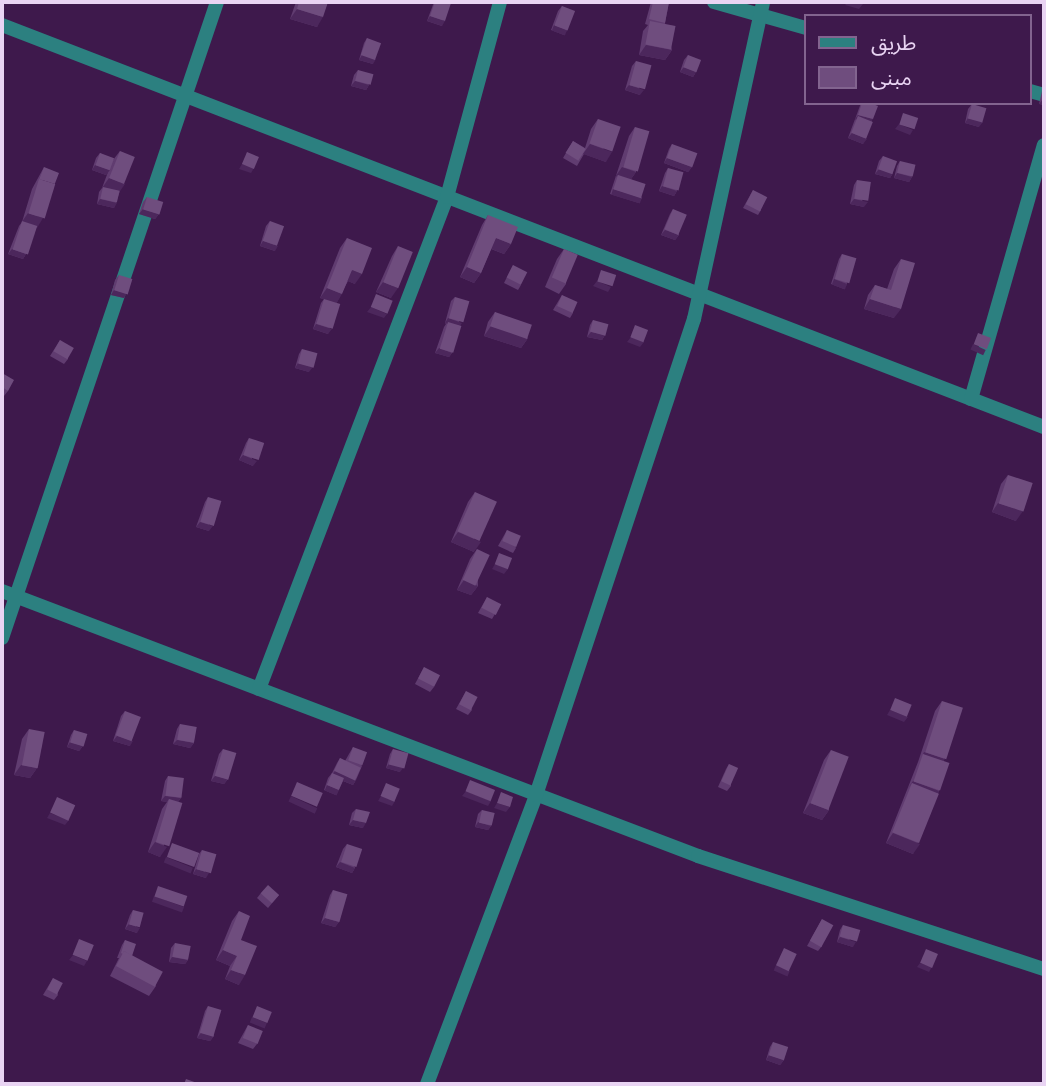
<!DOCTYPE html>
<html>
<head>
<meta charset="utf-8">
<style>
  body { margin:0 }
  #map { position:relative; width:1046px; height:1086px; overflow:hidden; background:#3e194c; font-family:"Noto Serif","Noto Sans Arabic",serif }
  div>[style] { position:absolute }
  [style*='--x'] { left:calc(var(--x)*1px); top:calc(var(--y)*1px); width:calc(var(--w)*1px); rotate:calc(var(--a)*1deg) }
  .minor>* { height:14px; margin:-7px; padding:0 7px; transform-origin:7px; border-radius:7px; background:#2c8080 }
  .wall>* { inset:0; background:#603c70 }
  .shaded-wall>* { inset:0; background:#4c275c; transform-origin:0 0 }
  .building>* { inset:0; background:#6f4d7e; transform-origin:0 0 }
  span { translate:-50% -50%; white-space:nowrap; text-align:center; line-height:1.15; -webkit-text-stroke:7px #3e194c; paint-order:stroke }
  .frame { position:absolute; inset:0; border:4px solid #e9d4f3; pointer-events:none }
  .legend { position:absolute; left:804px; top:14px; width:228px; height:91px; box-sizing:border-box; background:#3e194c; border:2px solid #82648f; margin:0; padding:9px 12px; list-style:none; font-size:21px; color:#e9d4f3 }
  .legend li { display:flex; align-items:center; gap:14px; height:35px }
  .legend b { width:35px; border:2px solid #82648f }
</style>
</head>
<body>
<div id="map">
  <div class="minor">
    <i style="--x:714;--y:2;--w:96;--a:15.8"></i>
    <i style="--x:2;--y:25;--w:1117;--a:21.1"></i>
    <i style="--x:1030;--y:91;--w:15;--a:16"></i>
    <i style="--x:971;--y:399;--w:264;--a:-74"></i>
    <i style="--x:2;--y:591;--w:745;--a:20.84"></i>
    <i style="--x:698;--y:856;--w:364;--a:18.1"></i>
    <i style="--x:2;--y:638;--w:671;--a:-71.32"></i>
    <i style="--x:259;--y:689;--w:527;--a:-69.09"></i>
    <i style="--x:447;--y:197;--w:202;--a:-74.8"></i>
    <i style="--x:427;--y:1084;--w:309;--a:-69.3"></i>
    <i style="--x:536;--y:795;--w:502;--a:-71.64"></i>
    <i style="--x:694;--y:319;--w:324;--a:-77.7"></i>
  </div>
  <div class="wall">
    <i style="clip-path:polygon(296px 2px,328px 2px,317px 27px,290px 19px)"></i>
    <i style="clip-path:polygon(434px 2px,446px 2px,442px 26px,427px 21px)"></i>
    <i style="clip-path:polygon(651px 2px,669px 2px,665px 23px,672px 50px,665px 60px,639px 55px,643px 31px,648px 25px,645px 24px)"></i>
    <i style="clip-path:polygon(562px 6px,567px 30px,564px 35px,551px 30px,558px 11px)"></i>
    <i style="clip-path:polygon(367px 38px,373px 64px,359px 60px,364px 43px)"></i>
    <i style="clip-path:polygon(688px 55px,696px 72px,693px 77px,680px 72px,684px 60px)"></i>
    <i style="clip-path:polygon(636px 61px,640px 95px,625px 90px,632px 66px)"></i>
    <i style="clip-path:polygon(358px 70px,369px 85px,366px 90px,351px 86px,354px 75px)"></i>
    <i style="clip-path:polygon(1044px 87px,1044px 105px,1039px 104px,1042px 91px)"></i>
    <i style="clip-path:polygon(861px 103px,870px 103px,872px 121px,863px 144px,848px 138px)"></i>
    <i style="clip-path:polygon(972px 104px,979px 127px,965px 123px,968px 109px)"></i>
    <i style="clip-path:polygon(598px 119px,606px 162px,584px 154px,577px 166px,563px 158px,573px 141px,585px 148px,591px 129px)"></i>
    <i style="clip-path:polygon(635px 127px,636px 172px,631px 179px,642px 198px,639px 203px,610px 194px,629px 136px)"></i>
    <i style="clip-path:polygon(672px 144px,692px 167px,688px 172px,664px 163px,669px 149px)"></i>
    <i style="clip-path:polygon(120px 151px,120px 191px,114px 208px,97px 204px,99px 192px,102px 188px,108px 172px,106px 175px,92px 170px,96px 158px,100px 153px,113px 160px)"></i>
    <i style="clip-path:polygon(883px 156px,893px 173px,890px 178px,875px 174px,879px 161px)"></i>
    <i style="clip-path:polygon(900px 161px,912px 177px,909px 182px,894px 178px,897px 166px)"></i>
    <i style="clip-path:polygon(44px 167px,36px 228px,26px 254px,23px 259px,8px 254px,19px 226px,22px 222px,32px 189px)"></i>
    <i style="clip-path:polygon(668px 168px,677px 191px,674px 196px,659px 191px,665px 173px)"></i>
    <i style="clip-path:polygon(857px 180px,864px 207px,850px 204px,854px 185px)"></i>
    <i style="clip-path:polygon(753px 190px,761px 210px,758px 215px,743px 208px)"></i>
    <i style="clip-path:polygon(147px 197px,159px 214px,155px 219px,139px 214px,143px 202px)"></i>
    <i style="clip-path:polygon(673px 209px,679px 235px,675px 240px,661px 235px,670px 214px)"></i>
    <i style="clip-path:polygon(488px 215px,511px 244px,504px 254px,491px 249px,481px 273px,474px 283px,460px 277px,482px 225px)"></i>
    <i style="clip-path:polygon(270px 221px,275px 251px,260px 246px,266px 226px)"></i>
    <i style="clip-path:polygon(347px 238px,355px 284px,348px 281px,337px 302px,328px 334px,313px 329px,321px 303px,324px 299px,320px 298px,340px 248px)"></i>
    <i style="clip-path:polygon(398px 246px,391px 298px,376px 292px,392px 256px)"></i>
    <i style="clip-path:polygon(564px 249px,566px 284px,559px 294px,545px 287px,557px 259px)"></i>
    <i style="clip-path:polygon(842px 254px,847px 284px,844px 289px,831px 284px,839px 259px)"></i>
    <i style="clip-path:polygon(901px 259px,894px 318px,864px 309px,868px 295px,875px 285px,887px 289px,894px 269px)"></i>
    <i style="clip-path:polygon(513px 265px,521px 285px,518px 290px,504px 283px)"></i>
    <i style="clip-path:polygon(119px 275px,124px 298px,111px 295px,115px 280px)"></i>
    <i style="clip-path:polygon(562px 295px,573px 313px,570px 318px,553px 310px)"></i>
    <i style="clip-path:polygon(455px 297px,460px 326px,452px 353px,449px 357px,435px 353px,444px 327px,446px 324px,445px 323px,451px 301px)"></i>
    <i style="clip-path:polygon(495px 312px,528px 338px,521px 348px,484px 336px,488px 322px)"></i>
    <i style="clip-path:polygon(593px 320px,605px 335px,602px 340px,587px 337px,590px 325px)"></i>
    <i style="clip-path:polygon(60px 340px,68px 359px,64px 364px,50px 356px)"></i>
    <i style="clip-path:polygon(302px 349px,309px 372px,295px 368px,299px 354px)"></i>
    <i style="clip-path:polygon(2px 373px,8px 391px,4px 396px,2px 394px)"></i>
    <i style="clip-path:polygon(249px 438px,253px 466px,239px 460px,246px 443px)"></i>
    <i style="clip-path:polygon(1008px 475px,1016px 521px,992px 512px,1001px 484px)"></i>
    <i style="clip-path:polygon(475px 492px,474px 552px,451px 542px,468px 502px)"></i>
    <i style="clip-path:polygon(208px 497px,209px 531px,196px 527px,205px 502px)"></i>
    <i style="clip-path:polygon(507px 530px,516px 548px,513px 553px,498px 546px)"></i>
    <i style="clip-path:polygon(477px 549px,478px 586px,471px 595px,457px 590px,470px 559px)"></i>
    <i style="clip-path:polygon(487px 597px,495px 614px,492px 619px,478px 613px)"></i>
    <i style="clip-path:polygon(424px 667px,434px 687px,430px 692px,415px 684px)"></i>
    <i style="clip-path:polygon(466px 691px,472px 710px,468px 715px,456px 709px)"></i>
    <i style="clip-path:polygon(942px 701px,944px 761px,939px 791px,913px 854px,886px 843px,918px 762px,935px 711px)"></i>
    <i style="clip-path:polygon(125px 711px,130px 746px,113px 741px,121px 716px)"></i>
    <i style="clip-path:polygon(180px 724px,194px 743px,190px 748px,173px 744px,177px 729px)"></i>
    <i style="clip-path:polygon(29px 729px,37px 768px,30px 778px,14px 775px,22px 739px)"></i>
    <i style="clip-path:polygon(74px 730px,83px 746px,79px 751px,67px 747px,71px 735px)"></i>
    <i style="clip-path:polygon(353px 747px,362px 766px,356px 780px,353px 785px,343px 781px,336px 795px,324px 790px,328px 778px,332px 773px,337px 763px,340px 758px,345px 761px)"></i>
    <i style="clip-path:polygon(223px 749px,228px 779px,224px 784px,211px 781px,219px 754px)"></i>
    <i style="clip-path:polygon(393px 749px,400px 772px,386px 768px,390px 754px)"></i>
    <i style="clip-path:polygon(831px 750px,829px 810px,822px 820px,803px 813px,824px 760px)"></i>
    <i style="clip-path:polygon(729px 764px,731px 786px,727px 791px,718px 787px,726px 769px)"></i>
    <i style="clip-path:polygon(168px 776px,181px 798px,178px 802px,160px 857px,148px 852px,162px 809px,167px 802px,161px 801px,165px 781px)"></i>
    <i style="clip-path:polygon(356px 809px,363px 828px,349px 825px,352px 813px)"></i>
    <i style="clip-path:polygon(482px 810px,491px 826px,488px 830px,475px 827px,478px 814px)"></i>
    <i style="clip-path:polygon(347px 844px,355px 868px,352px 873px,336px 867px,343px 849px)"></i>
    <i style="clip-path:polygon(202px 850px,206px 878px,193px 874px,199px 854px)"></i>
    <i style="clip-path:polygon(333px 890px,339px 922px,335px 927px,321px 923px,330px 895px)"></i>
    <i style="clip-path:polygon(261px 893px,279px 895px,268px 908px,257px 898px)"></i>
    <i style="clip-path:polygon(133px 910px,137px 933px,125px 929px,130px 915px)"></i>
    <i style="clip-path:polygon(239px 911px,239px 985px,225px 979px,230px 966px,216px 960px,232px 921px)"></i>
    <i style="clip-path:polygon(822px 919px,822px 946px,818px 951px,807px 946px)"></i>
    <i style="clip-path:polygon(843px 925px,853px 947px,837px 942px,840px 930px)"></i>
    <i style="clip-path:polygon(125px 940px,132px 956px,156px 986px,149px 996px,110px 976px,119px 958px,117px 958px,122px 945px)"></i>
    <i style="clip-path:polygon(175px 943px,188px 960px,185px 964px,169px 962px,171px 948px)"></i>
    <i style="clip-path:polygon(53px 978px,58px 995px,54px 1000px,43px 995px)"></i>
    <i style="clip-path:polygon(208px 1006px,214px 1036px,210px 1041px,197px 1038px,205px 1011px)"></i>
    <i style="clip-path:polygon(248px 1025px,257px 1044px,253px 1049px,238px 1043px)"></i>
    <i style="clip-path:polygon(773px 1042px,784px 1060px,780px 1065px,766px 1060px,770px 1047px)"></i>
  </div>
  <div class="shaded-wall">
    <i style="clip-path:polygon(848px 2px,855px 2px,863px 4px,859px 9px,845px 5px)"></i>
    <i style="clip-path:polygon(297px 9px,323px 17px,317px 27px,290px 19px)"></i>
    <i style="clip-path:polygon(430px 16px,445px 21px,442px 26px,427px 21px)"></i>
    <i style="left:554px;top:25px;width:14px;height:6px;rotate:21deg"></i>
    <i style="clip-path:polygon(646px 45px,672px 50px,665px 60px,639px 55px)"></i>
    <i style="clip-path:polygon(362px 55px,376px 59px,373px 64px,359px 60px)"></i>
    <i style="clip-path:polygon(684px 67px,696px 72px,693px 77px,680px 72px)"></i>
    <i style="clip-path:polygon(355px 81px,369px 85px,366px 90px,351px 86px)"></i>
    <i style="clip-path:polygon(629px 85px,644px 90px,640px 95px,625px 90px)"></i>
    <i style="clip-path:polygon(1043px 99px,1044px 100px,1044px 105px,1039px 104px)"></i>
    <i style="clip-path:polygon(858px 115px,873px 119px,870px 124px,858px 116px,856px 120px,855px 119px)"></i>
    <i style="clip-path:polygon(968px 118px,983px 122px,979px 127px,965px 123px)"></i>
    <i style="clip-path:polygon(899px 124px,913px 130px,910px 135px,895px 129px)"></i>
    <i style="clip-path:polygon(852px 133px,867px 139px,863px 144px,848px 138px)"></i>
    <i style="clip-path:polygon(590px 144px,612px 152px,606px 162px,583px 154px)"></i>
    <i style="clip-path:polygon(667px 158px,692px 167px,688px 172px,664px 163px)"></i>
    <i style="clip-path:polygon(242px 164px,254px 168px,251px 173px,239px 169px)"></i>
    <i style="clip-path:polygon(95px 165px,110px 170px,106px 175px,92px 170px)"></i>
    <i style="clip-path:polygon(622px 167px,636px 172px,629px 182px,618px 175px,616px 177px,615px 177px)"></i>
    <i style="clip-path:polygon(879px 169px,893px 173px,890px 178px,875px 174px)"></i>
    <i style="clip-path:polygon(897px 173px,912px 177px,909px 182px,894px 178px)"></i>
    <i style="clip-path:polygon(109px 178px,125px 184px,118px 194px,102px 188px)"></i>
    <i style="clip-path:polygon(662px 186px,677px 191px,674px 196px,659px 191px)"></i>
    <i style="left:613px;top:189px;width:30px;height:6px;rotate:17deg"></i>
    <i style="clip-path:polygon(100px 199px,117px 203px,114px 208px,97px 204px)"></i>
    <i style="clip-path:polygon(854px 199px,868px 202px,864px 207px,850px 204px)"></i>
    <i style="clip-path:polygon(143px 209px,159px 214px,155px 219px,139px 214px)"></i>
    <i style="clip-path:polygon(28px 213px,43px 218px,37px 228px,21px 223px)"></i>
    <i style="clip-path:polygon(665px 230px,679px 235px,675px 240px,661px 235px)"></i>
    <i style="clip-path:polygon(496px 238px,511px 244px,504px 254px,489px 248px)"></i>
    <i style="clip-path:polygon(263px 241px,278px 246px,275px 251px,260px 246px)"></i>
    <i style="clip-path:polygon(12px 249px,26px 254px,23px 259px,8px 254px)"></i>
    <i style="clip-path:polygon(467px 267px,481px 273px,474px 283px,460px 277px)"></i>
    <i style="clip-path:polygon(352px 270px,362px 274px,355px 284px,345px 280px)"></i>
    <i style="left:834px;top:279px;width:14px;height:6px;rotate:21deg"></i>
    <i style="clip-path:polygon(597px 281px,611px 287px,608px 292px,593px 286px)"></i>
    <i style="clip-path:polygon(383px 282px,398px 288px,391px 298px,376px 292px)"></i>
    <i style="clip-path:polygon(327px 288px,342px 294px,336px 304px,320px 298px)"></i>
    <i style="clip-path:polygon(114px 290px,127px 293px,124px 298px,111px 295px)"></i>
    <i style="clip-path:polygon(870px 299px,901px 309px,894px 318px,864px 309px)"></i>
    <i style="clip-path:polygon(371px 307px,387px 314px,384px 318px,367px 312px)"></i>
    <i style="clip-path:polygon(448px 318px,462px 323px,459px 328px,445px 323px)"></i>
    <i style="clip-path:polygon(316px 324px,332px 329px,328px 334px,313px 329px)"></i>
    <i style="clip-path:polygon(491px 326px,528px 338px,521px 348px,484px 336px)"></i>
    <i style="clip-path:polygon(591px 332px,605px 335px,602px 340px,587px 337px)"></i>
    <i style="clip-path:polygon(631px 337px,644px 342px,640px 347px,627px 342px)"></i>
    <i style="left:973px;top:344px;width:14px;height:6px;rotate:25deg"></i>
    <i style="clip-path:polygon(439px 348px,452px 353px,449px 357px,435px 353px)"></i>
    <i style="clip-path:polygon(298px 363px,313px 367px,309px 372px,295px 368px)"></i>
    <i style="clip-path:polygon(243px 455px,257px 461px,253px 466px,239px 460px)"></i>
    <i style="clip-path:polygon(998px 503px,1023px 511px,1016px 521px,992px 512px)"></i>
    <i style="clip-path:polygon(200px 522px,213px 526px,209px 531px,196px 527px)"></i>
    <i style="clip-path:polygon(458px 532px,481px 542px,474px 552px,451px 542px)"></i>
    <i style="clip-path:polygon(495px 564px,508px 569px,504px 574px,492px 569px)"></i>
    <i style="clip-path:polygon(464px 580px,478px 586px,471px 595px,457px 590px)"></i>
    <i style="clip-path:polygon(890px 710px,908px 717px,904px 722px,887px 715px)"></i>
    <i style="clip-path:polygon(117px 736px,133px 741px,130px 746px,113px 741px)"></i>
    <i style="clip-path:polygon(177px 740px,194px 743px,190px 748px,173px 744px)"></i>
    <i style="clip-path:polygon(70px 742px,83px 746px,79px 751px,67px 747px)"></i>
    <i style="clip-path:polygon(924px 752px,945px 759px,938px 769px,923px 754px)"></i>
    <i style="clip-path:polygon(389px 764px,404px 767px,400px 772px,386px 768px)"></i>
    <i style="clip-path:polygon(21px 765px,37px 768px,30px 778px,14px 775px)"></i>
    <i style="clip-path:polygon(335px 771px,356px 780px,353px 785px,331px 776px)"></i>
    <i style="clip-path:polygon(215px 776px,228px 779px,224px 784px,211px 781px)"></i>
    <i style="clip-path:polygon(913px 781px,939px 791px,932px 801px,912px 783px,906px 791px)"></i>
    <i style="left:327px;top:785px;width:13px;height:6px;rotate:23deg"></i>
    <i style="clip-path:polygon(466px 791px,491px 801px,488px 806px,462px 796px)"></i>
    <i style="clip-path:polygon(165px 796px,181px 798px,177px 803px,169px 799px,167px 802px,161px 801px)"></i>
    <i style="left:291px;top:796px;width:29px;height:6px;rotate:25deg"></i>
    <i style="clip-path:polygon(381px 796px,395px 801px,392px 806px,378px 801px)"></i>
    <i style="clip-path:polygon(497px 803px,510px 807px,506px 812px,494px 808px)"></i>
    <i style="clip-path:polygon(810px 803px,829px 810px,822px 820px,803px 813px)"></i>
    <i style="clip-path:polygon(50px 813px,69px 820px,65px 825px,47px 818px)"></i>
    <i style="clip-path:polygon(353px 820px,366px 823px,363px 828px,349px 825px)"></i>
    <i style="clip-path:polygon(478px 822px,491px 826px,488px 830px,475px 827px)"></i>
    <i style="clip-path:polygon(893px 833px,920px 844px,913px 854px,886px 843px)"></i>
    <i style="clip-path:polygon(155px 842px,167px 847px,160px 857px,148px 852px)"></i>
    <i style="left:166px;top:857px;width:29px;height:6px;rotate:22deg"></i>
    <i style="clip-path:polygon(340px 862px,355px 868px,352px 873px,336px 867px)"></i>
    <i style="clip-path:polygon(196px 869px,209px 873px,206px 878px,193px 874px)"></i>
    <i style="left:154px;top:896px;width:32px;height:6px;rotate:20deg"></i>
    <i style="clip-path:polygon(325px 918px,339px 922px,335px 927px,321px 923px)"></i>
    <i style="clip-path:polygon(129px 924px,140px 928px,137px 933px,125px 929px)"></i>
    <i style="clip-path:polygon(840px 937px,856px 942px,853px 947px,837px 942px)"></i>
    <i style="clip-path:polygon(223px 950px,237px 956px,230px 966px,216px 960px)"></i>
    <i style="clip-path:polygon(73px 955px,87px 961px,84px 966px,69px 960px)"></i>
    <i style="clip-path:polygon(172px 957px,188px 960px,185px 964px,169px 962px)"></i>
    <i style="clip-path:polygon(920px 963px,932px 967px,929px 972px,917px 967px)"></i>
    <i style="left:776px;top:965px;width:15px;height:6px;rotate:23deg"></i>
    <i style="clip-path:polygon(231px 970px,245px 975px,239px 985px,225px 979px)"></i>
    <i style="left:252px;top:1017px;width:16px;height:6px;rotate:22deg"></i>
    <i style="clip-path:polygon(201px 1033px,214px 1036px,210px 1041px,197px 1038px)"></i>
    <i style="clip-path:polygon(769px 1055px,784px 1060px,780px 1065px,766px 1060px)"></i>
  </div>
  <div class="building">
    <i style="clip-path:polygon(299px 2px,328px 2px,323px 17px,297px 9px)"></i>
    <i style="clip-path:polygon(435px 2px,446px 2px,451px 3px,445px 21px,430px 16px)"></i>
    <i style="clip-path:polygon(653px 2px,669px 2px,665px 23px,649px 19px)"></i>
    <i style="left:562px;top:6px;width:14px;height:21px;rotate:21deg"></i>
    <i style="left:650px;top:21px;width:26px;height:24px;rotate:11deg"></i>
    <i style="left:367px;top:38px;width:15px;height:18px;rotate:20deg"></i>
    <i style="left:688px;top:55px;width:14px;height:13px;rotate:21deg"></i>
    <i style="left:636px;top:61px;width:16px;height:25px;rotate:15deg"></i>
    <i style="left:358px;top:70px;width:16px;height:11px;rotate:15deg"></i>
    <i style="clip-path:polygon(862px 103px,870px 103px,878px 106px,873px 119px,858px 115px)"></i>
    <i style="left:972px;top:104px;width:15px;height:15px;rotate:16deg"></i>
    <i style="left:903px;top:113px;width:16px;height:12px;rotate:18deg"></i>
    <i style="left:858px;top:116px;width:16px;height:18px;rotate:22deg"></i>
    <i style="left:598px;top:119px;width:24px;height:26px;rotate:19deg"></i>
    <i style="left:635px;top:127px;width:15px;height:42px;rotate:16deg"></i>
    <i style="left:573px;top:141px;width:15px;height:14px;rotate:32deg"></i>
    <i style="left:672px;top:144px;width:27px;height:15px;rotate:20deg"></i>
    <i style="left:120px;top:151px;width:16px;height:29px;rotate:22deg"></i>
    <i style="left:247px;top:152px;width:13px;height:13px;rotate:23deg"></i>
    <i style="left:100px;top:153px;width:15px;height:13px;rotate:20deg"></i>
    <i style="left:883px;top:156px;width:15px;height:14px;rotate:20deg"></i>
    <i style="left:900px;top:161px;width:16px;height:12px;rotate:14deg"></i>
    <i style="clip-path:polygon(44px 167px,59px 173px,54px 186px,55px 184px,39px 179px,39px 180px)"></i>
    <i style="left:668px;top:168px;width:16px;height:19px;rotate:15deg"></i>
    <i style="left:618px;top:175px;width:29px;height:15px;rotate:18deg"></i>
    <i style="left:39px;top:179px;width:17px;height:36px;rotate:17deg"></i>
    <i style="left:857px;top:180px;width:14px;height:19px;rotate:8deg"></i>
    <i style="left:103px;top:187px;width:17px;height:12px;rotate:13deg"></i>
    <i style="left:753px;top:190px;width:16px;height:16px;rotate:27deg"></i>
    <i style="left:147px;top:197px;width:17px;height:13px;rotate:17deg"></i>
    <i style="left:673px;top:209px;width:15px;height:22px;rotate:23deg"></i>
    <i style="clip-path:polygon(488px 215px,518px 227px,511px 244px,496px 238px,481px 273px,467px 267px)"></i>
    <i style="left:22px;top:221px;width:16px;height:30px;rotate:18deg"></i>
    <i style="left:270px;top:221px;width:15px;height:21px;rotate:20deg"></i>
    <i style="clip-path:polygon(347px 238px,372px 248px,362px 274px,352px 270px,342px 294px,327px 288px)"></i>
    <i style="left:398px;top:246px;width:16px;height:39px;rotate:22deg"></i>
    <i style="left:564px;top:249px;width:15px;height:31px;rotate:23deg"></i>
    <i style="left:842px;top:254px;width:15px;height:26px;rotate:16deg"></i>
    <i style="clip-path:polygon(901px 259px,915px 263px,901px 309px,870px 299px,875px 285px,891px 290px)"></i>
    <i style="left:513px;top:265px;width:16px;height:14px;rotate:27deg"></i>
    <i style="left:601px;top:270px;width:16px;height:12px;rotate:18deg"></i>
    <i style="left:119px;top:275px;width:14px;height:16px;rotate:17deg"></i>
    <i style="left:376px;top:294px;width:18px;height:14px;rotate:22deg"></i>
    <i style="left:562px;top:295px;width:17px;height:12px;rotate:24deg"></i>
    <i style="left:455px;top:297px;width:15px;height:22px;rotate:16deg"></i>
    <i style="left:324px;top:299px;width:17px;height:26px;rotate:17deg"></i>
    <i style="left:495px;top:312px;width:39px;height:15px;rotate:19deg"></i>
    <i style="left:593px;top:320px;width:16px;height:12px;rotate:15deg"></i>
    <i style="left:448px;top:322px;width:14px;height:28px;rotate:17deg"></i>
    <i style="left:635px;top:325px;width:14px;height:13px;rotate:21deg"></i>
    <i style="left:978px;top:333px;width:14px;height:12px;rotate:21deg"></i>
    <i style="left:60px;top:340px;width:16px;height:13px;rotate:30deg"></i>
    <i style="left:302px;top:349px;width:16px;height:15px;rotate:15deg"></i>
    <i style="clip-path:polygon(2px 373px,14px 380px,8px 391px,2px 387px)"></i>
    <i style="left:249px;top:438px;width:16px;height:18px;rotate:18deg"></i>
    <i style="left:1008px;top:475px;width:26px;height:30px;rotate:18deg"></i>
    <i style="left:475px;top:492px;width:24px;height:43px;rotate:24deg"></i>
    <i style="left:208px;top:497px;width:14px;height:26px;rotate:17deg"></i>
    <i style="left:507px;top:530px;width:15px;height:12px;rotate:23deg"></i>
    <i style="left:477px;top:549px;width:14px;height:34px;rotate:25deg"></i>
    <i style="left:499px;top:553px;width:14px;height:12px;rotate:21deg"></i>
    <i style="left:487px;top:597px;width:16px;height:12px;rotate:27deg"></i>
    <i style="left:424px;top:667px;width:18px;height:13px;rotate:27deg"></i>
    <i style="left:466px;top:691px;width:13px;height:15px;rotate:27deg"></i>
    <i style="left:895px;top:698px;width:18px;height:13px;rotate:22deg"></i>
    <i style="left:942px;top:701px;width:22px;height:54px;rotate:18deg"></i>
    <i style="left:125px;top:711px;width:17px;height:26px;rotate:21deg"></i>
    <i style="left:180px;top:724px;width:17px;height:16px;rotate:10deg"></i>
    <i style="left:29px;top:729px;width:16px;height:37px;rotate:11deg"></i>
    <i style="left:74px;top:730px;width:14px;height:13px;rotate:17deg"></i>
    <i style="left:353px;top:747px;width:15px;height:14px;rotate:20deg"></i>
    <i style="left:223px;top:749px;width:14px;height:28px;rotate:17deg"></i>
    <i style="left:393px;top:749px;width:16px;height:16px;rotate:15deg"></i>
    <i style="left:831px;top:750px;width:19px;height:57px;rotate:21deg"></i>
    <i style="left:923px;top:754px;width:28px;height:29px;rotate:19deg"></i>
    <i style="left:340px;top:758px;width:23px;height:14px;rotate:25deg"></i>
    <i style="left:729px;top:764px;width:10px;height:19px;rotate:24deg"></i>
    <i style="left:332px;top:773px;width:13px;height:13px;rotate:23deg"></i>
    <i style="left:168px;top:776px;width:16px;height:20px;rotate:7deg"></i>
    <i style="left:470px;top:780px;width:27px;height:12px;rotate:22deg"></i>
    <i style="left:297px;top:782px;width:28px;height:15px;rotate:23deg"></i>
    <i style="left:386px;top:783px;width:15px;height:14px;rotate:23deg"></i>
    <i style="left:912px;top:783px;width:29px;height:53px;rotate:22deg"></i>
    <i style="clip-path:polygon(501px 792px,513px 797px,510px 807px,497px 803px)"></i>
    <i style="left:57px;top:797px;width:20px;height:17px;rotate:24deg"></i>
    <i style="left:169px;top:799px;width:14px;height:45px;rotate:17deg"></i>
    <i style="clip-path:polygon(356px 809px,370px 812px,366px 823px,353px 820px)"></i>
    <i style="left:482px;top:810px;width:13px;height:13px;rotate:13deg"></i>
    <i style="left:172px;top:843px;width:29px;height:15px;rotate:20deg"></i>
    <i style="left:347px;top:844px;width:16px;height:19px;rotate:18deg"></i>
    <i style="left:202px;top:850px;width:15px;height:20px;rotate:16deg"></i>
    <i style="left:268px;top:885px;width:15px;height:11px;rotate:42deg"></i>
    <i style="left:158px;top:886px;width:31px;height:11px;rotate:19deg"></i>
    <i style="left:333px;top:890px;width:15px;height:29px;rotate:16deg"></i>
    <i style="left:133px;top:910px;width:11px;height:15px;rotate:15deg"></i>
    <i style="clip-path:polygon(239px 911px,250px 916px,241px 940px,257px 946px,245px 975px,231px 970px,237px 956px,223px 950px)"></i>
    <i style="left:822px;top:919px;width:13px;height:25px;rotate:29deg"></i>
    <i style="left:843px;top:925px;width:18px;height:12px;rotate:16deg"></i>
    <i style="left:79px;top:939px;width:16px;height:17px;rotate:22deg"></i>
    <i style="clip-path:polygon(125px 940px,136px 944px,132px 956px,124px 951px,123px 954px,121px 953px)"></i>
    <i style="left:175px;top:943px;width:16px;height:14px;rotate:11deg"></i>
    <i style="left:784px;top:948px;width:14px;height:19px;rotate:25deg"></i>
    <i style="left:926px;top:949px;width:13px;height:15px;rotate:23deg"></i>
    <i style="left:124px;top:951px;width:44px;height:17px;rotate:28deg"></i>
    <i style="left:53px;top:978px;width:11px;height:13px;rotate:27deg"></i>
    <i style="left:208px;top:1006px;width:14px;height:28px;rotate:17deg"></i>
    <i style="left:257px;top:1006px;width:16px;height:12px;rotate:22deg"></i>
    <i style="left:248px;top:1025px;width:16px;height:14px;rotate:22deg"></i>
    <i style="left:773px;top:1042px;width:16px;height:14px;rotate:18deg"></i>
    <i style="clip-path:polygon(186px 1079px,200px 1084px,184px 1084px)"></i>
  </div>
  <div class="frame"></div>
  <ul class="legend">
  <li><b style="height:9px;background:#2c8080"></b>طريق</li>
  <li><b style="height:19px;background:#6f4d7e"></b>مبنى</li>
  </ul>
</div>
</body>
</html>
